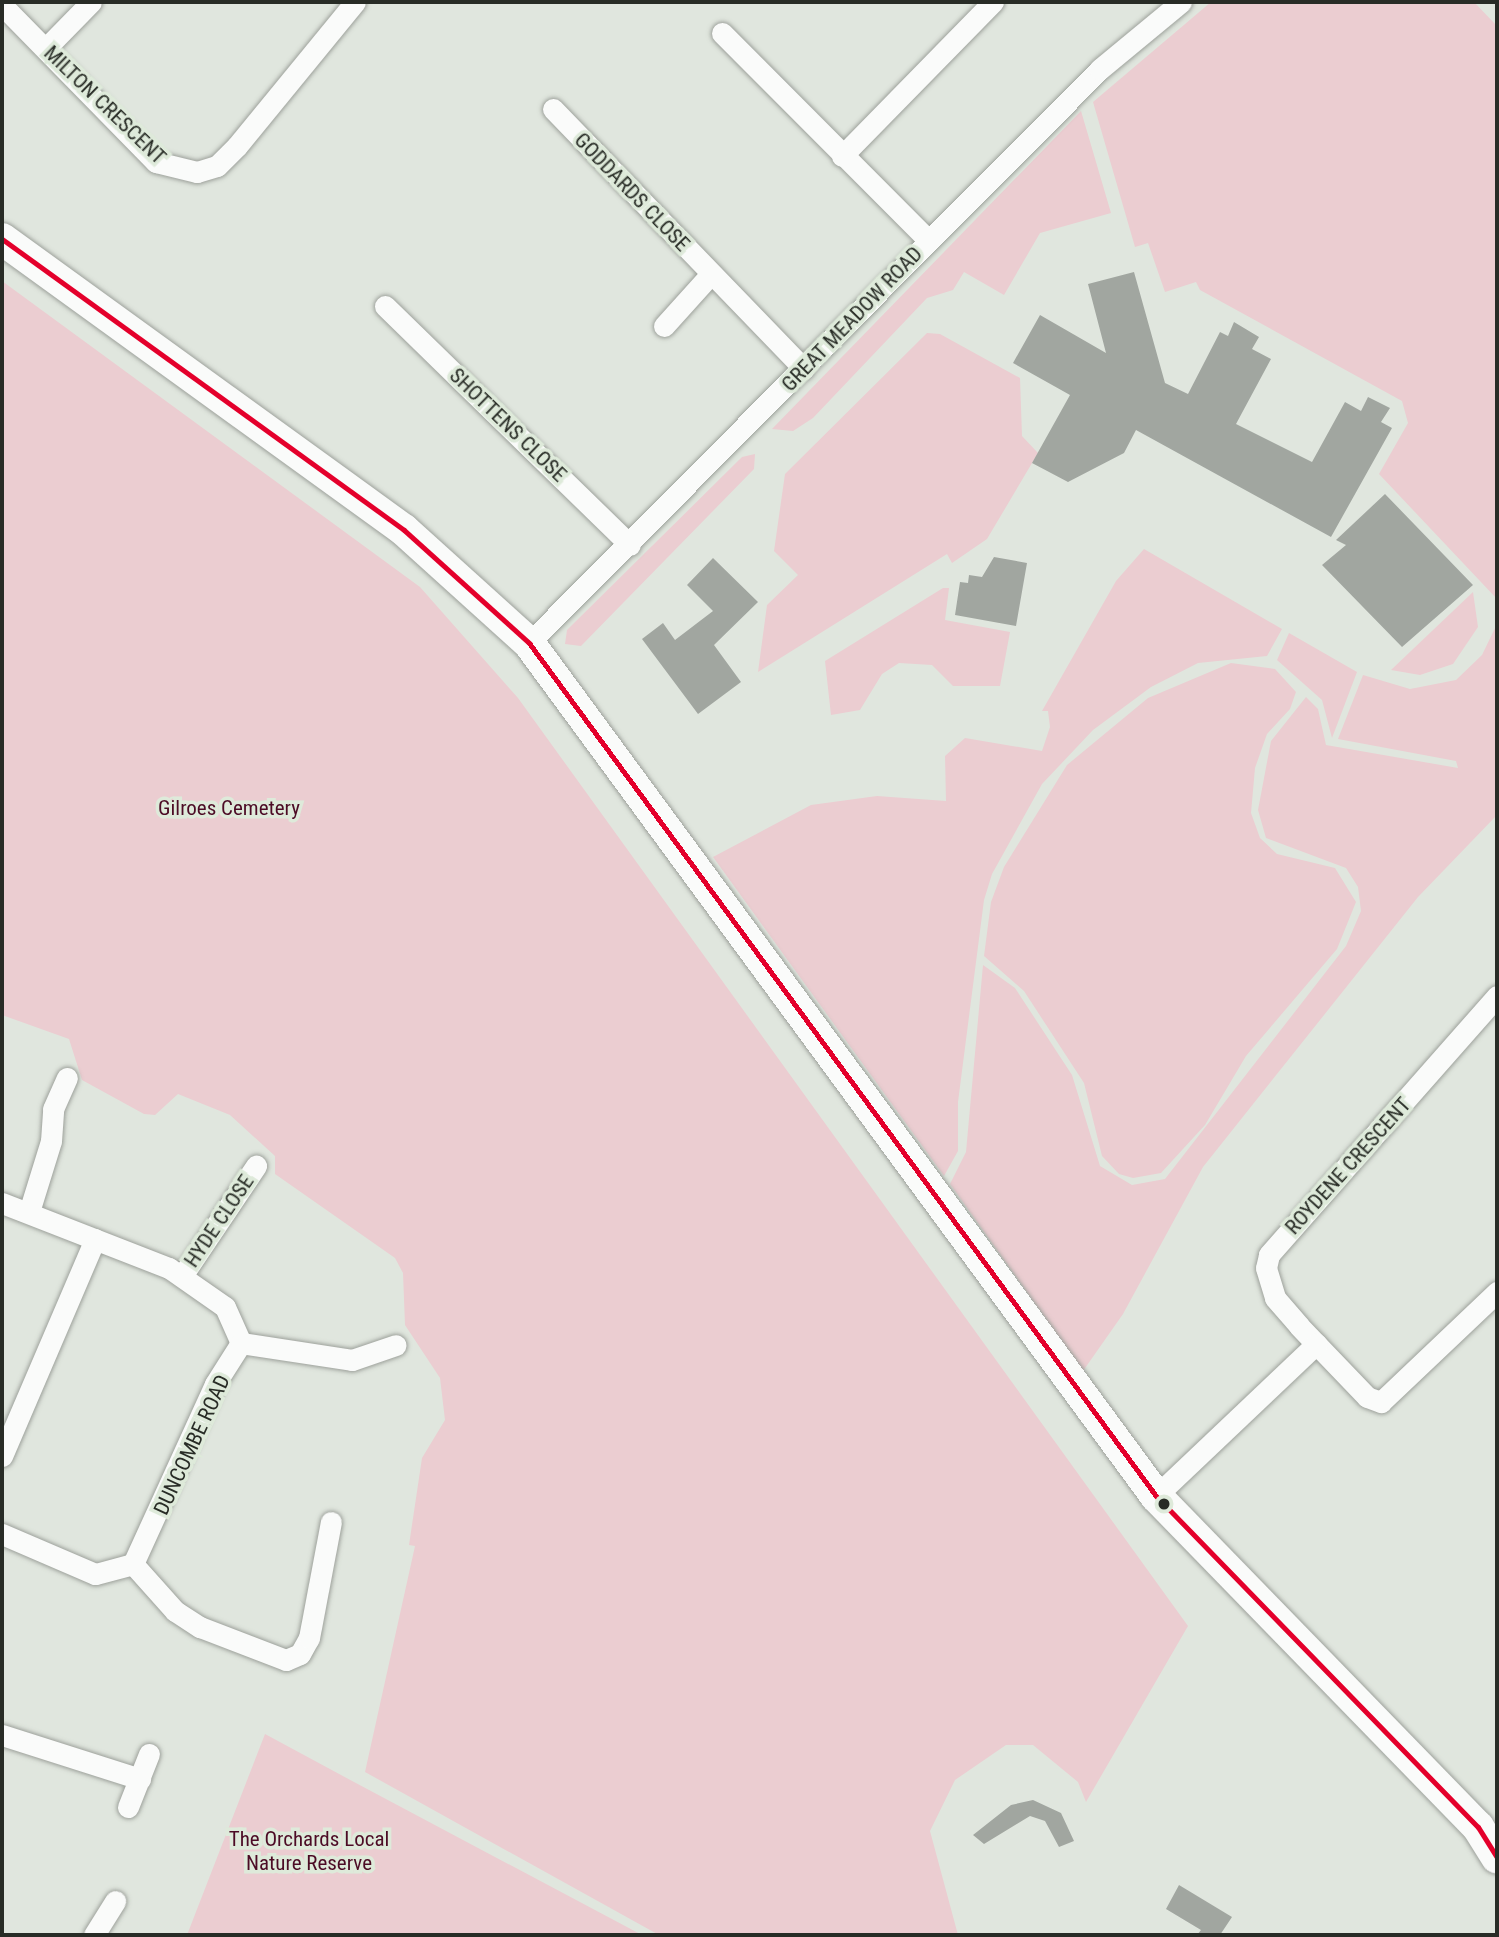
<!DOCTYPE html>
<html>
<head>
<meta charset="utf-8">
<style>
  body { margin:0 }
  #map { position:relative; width:1499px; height:1937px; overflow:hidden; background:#e0e6de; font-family:"Roboto Condensed",sans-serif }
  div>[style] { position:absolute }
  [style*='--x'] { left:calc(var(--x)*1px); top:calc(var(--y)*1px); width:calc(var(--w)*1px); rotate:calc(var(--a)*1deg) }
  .green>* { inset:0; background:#ebcdd1 }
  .building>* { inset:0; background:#a1a6a0 }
  .roads { filter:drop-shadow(0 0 2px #9da19b) drop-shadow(0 0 2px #9da19b) }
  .street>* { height:21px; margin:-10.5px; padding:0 10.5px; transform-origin:10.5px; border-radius:10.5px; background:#fafbfa }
  .secondary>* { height:32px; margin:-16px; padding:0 16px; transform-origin:16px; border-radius:16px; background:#fafbfa }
  .bus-1>* { height:5px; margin:-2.5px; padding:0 2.5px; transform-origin:2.5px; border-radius:2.5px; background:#e4002b }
  .dots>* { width:19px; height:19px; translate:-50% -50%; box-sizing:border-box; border:4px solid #deeada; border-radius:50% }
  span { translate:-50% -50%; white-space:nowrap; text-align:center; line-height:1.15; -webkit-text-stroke:7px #deeada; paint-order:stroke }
  .street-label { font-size:21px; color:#282c26 }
  .park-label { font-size:21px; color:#4c0b25 }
  .frame { position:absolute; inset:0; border:4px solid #282c26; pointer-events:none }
</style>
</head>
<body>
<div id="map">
  <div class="green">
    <i style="clip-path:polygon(1211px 2px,1474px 2px,1497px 26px,1497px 599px,1379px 474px,1408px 423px,1402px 401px,1200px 290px,1196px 282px,1165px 292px,1148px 243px,1135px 247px,1093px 102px)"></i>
    <i style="clip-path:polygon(1081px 111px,1111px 213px,1040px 233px,1004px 295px,964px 272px,953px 290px,927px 298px,813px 418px,793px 431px,772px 429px)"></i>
    <i style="clip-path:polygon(2px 281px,420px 587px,518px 698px,1188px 1626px,1086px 1802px,1078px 1782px,1033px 1745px,1006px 1745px,955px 1780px,930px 1831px,958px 1935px,659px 1935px,365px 1772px,415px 1546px,409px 1545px,422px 1458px,445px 1420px,440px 1378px,405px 1325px,403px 1273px,395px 1258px,275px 1174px,275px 1156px,230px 1115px,178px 1094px,155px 1115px,144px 1114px,82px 1080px,69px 1039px,2px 1015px)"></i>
    <i style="clip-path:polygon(927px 333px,940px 334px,1020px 378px,1022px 436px,1038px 453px,987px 539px,952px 563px,947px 554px,758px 672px,767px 605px,798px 575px,774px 551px,785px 474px)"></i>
    <i style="clip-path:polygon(755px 454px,754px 469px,581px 646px,565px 644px,567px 630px,742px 457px)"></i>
    <i style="clip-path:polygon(1144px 549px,1282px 629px,1267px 656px,1198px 663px,1151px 687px,1093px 730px,1042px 784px,992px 874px,984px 900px,958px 1102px,958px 1151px,944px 1176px,713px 857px,811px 805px,877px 796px,946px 801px,945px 756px,965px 738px,1042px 751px,1050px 727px,1048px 711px,1042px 711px,1116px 581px)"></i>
    <i style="clip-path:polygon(943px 588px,949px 588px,945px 620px,1010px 632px,1000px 686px,953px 686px,932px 665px,899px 663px,882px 674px,860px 710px,831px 715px,825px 661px)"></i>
    <i style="clip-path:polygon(1473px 592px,1478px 627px,1453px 664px,1420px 675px,1391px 670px)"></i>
    <i style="clip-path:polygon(1497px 624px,1497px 815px,1418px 897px,1203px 1167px,1123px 1314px,1083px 1371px,950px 1184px,966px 1152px,983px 965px,1015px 988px,1072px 1075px,1100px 1166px,1132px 1185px,1165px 1179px,1346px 946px,1361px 911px,1358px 887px,1346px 868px,1266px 838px,1258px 810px,1271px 741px,1306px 697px,1318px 709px,1326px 745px,1458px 768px,1456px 761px,1338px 739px,1363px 675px,1410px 689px,1456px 680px,1482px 655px)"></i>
    <i style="clip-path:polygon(1289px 633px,1357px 672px,1332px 738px,1322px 700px,1277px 660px)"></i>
    <i style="clip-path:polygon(1231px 663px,1275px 669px,1296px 692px,1290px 709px,1267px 734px,1255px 768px,1251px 813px,1260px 838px,1277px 854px,1335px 868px,1356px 902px,1337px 949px,1246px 1056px,1205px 1125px,1161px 1173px,1133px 1178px,1119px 1174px,1102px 1156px,1084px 1083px,1024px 991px,984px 956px,991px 902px,1004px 867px,1067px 765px,1148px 698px)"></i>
    <i style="clip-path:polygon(265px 1734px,354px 1782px,642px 1935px,187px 1935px)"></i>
  </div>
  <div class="building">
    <i style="clip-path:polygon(1134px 272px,1165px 383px,1188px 394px,1220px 332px,1228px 336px,1234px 322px,1259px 337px,1252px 349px,1271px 359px,1236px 424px,1312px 462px,1345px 402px,1361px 411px,1368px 397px,1390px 408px,1381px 422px,1392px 428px,1331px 537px,1136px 430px,1124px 453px,1068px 482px,1032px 463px,1070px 395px,1013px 363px,1040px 315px,1106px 353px,1088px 284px)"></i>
    <i style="clip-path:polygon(1385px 494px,1473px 585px,1402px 647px,1322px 565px,1346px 545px,1336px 540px)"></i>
    <i style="clip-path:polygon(994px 557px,1027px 563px,1016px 626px,955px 615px,960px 582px,968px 583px,969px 575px,982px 577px)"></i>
    <i style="clip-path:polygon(713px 558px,758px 602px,714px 645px,741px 682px,698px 714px,642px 639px,663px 623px,675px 640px,713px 611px,687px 585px)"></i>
    <i style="clip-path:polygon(1033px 1800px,1061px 1813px,1074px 1841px,1059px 1847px,1045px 1821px,1030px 1816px,984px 1844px,973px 1835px,1011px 1805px)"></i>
    <i style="clip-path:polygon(1179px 1885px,1232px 1917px,1220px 1935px,1197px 1935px,1201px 1930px,1166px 1909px)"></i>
  </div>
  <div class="roads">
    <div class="street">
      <i style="--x:2;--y:5;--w:220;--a:45.6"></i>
      <i style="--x:156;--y:162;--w:42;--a:13.7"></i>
      <i style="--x:197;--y:172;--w:21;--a:-17"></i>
      <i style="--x:217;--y:166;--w:28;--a:-45"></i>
      <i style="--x:237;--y:146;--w:186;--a:-50.7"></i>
      <i style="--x:722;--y:33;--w:292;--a:45.1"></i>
      <i style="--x:46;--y:48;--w:64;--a:-45.6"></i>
      <i style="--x:553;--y:109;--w:361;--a:46"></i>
      <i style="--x:842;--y:156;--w:216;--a:-45.6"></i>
      <i style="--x:385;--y:306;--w:342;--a:44.3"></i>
      <i style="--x:664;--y:326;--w:69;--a:-48"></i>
      <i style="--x:529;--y:643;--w:810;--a:-45.15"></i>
      <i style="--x:1100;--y:69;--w:105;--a:-39.6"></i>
      <i style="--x:1497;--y:996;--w:345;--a:131.4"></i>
      <i style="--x:1269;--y:1255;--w:13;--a:103"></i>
      <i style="--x:1266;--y:1268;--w:31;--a:73"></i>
      <i style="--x:1275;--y:1298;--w:37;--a:49"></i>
      <i style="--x:1299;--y:1326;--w:98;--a:46.2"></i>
      <i style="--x:1367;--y:1397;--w:15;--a:20"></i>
      <i style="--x:1381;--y:1402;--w:160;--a:-43.5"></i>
      <i style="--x:2;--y:1203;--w:179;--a:21.3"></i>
      <i style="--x:169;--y:1268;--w:68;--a:34.9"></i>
      <i style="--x:225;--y:1307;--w:39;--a:66"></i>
      <i style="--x:241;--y:1343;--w:49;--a:122.4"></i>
      <i style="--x:215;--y:1384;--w:198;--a:114.5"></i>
      <i style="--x:133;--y:1564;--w:39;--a:165"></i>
      <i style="--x:95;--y:1574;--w:101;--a:-156.7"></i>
      <i style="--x:29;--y:1212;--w:74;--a:-72.8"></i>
      <i style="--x:51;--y:1141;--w:32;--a:-86"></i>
      <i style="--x:53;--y:1109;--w:34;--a:-66"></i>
      <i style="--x:182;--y:1276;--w:133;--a:-56.1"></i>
      <i style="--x:241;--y:1343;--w:112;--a:8.7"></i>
      <i style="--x:352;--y:1360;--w:46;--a:-18.8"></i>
      <i style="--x:2;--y:1456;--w:236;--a:-66.8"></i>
      <i style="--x:1156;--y:1496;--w:221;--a:-43.5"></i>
      <i style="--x:133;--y:1564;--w:63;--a:48.2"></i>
      <i style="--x:175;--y:1611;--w:30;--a:33"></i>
      <i style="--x:200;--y:1627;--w:92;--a:21"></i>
      <i style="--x:286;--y:1660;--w:15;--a:-23"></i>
      <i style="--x:300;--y:1654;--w:18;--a:-61"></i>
      <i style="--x:309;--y:1638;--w:118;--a:-79.3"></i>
      <i style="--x:2;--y:1735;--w:145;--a:17.7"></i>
      <i style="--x:128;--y:1807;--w:57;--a:-68.4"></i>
      <i style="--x:94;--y:1935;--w:40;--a:-58"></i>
    </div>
    <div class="secondary">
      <i style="--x:2;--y:239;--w:496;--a:35.9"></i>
      <i style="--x:404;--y:530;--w:169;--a:42.1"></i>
      <i style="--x:529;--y:643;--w:1059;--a:53.68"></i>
      <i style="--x:1156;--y:1496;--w:462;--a:45.8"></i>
      <i style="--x:1478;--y:1827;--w:36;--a:58"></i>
    </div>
  </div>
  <div class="bus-1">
    <i style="--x:2;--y:239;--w:496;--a:35.9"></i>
    <i style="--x:404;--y:530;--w:169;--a:42.1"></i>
    <i style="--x:529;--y:643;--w:1059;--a:53.68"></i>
    <i style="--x:1156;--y:1496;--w:462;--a:45.8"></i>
    <i style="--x:1478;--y:1827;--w:36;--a:58"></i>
  </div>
  <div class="dots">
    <i style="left:1164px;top:1504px;background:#282c26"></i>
  </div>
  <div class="street-label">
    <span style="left:105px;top:105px;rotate:44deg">MILTON CRESCENT</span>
    <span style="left:632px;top:192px;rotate:46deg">GODDARDS CLOSE</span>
    <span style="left:852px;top:319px;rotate:-46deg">GREAT MEADOW ROAD</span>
    <span style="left:508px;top:425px;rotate:44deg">SHOTTENS CLOSE</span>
    <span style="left:1348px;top:1166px;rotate:-48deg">ROYDENE CRESCENT</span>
    <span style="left:219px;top:1221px;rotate:-56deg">HYDE CLOSE</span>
    <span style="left:192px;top:1445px;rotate:-65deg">DUNCOMBE ROAD</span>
  </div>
  <div class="park-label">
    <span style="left:229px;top:808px">Gilroes Cemetery</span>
    <span style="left:309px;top:1851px">The Orchards Local<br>Nature Reserve</span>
  </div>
  <div class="frame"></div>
</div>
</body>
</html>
